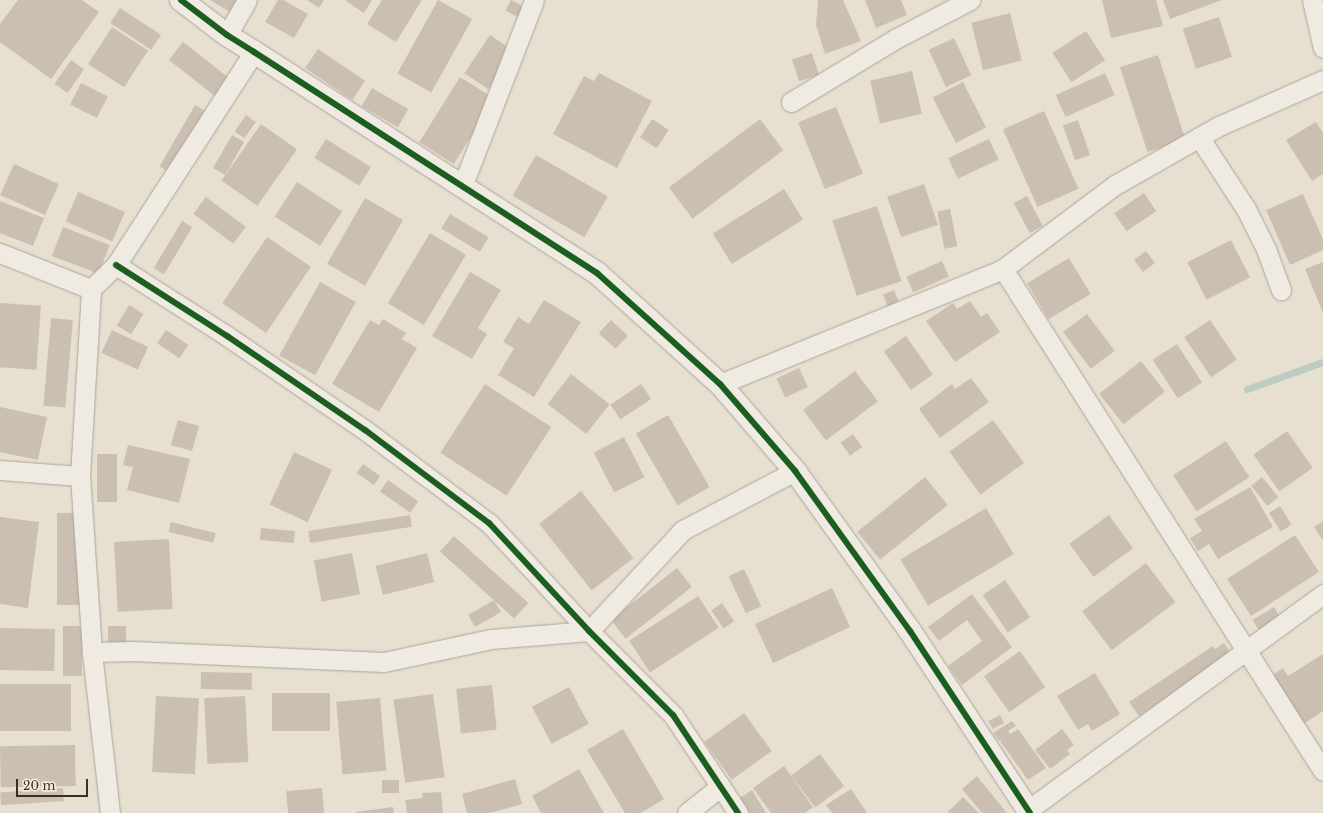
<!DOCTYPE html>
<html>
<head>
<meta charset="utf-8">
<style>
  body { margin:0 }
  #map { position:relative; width:1323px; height:813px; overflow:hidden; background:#e7e0d1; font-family:"Libre Baskerville",serif }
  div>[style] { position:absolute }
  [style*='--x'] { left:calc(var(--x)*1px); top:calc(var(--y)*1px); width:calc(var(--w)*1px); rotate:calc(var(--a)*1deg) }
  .stream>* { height:7px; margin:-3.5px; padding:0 3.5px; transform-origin:3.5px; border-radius:3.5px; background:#bcccc2 }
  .building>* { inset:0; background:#cbbfb2; transform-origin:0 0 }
  .roads { filter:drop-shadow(0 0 1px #ada599) drop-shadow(0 0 1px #ada599) }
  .minor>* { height:19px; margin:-9.5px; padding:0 9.5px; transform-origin:9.5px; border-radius:9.5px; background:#efebe3 }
  .tertiary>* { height:22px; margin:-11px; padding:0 11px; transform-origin:11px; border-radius:11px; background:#efebe3 }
  .cycleway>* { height:6px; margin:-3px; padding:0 3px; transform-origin:3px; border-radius:3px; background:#1b5e20 }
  span { translate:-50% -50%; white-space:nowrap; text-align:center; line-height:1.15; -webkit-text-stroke:3px #f7eed8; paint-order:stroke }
  .scale { position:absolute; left:16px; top:779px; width:72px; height:18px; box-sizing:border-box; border:2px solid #3d2e20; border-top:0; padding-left:5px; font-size:12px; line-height:14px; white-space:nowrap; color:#3d2e20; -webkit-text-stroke:3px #f7eed8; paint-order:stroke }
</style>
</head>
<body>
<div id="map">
  <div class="stream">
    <i style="--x:1247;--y:389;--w:81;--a:-19.6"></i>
  </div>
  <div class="building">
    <i style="clip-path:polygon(18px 0,82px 0,99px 12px,51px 79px,0 42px,0 24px)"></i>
    <i style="clip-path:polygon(210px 0,244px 0,235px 15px)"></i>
    <i style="clip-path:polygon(278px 0,283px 0,308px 14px,294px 38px,265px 22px)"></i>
    <i style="clip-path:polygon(307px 0,324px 0,319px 8px)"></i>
    <i style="clip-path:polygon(347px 0,372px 0,364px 13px,346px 1px)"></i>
    <i style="clip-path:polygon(382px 0,422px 0,396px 42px,367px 24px)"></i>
    <i style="left:438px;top:0;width:39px;height:84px;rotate:29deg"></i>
    <i style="left:511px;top:0;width:17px;height:12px;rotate:28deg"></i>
    <i style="clip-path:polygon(818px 0,843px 0,861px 41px,825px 54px,816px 25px)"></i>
    <i style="clip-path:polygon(865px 0,901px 0,907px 15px,876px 28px)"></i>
    <i style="clip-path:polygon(1102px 0,1156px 0,1163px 26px,1111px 38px)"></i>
    <i style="clip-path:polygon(1163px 0,1222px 0,1170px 19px)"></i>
    <i style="left:120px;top:8px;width:49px;height:18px;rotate:33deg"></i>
    <i style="left:1010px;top:13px;width:49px;height:40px;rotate:76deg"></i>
    <i style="left:1219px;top:17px;width:42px;height:38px;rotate:72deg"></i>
    <i style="left:112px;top:27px;width:43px;height:44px;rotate:33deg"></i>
    <i style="left:1086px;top:31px;width:35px;height:40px;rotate:57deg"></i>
    <i style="left:490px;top:35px;width:29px;height:46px;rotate:34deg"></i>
    <i style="left:954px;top:38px;width:41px;height:28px;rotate:65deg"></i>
    <i style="left:183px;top:42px;width:60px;height:23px;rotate:38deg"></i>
    <i style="left:318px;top:49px;width:57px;height:23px;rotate:34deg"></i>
    <i style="left:812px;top:53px;width:23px;height:21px;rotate:72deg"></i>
    <i style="left:1158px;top:55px;width:89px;height:40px;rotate:72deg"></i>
    <i style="left:71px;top:60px;width:16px;height:29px;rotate:35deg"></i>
    <i style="left:912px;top:71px;width:44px;height:43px;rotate:77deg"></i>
    <i style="clip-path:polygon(599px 73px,652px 101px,617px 168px,553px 134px,584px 76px,594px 81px)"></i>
    <i style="left:1105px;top:73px;width:24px;height:54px;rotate:66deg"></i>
    <i style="left:460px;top:77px;width:41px;height:77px;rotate:32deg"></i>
    <i style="left:963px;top:82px;width:51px;height:34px;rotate:63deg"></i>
    <i style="left:81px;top:83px;width:30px;height:24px;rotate:27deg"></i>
    <i style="left:372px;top:88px;width:42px;height:21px;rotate:30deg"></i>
    <i style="left:195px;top:105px;width:16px;height:71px;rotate:30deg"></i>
    <i style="left:836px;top:107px;width:72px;height:41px;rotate:68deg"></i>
    <i style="left:1044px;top:111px;width:85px;height:45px;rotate:66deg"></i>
    <i style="left:246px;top:115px;width:12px;height:20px;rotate:35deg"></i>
    <i style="left:652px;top:119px;width:20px;height:22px;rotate:33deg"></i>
    <i style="left:760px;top:119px;width:39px;height:114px;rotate:53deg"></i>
    <i style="left:1078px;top:120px;width:37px;height:16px;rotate:71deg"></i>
    <i style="clip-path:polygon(1316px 122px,1323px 133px,1323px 174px,1312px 181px,1286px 140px)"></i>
    <i style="left:261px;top:124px;width:44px;height:69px;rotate:35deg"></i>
    <i style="left:232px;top:135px;width:14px;height:38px;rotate:30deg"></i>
    <i style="left:326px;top:139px;width:53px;height:22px;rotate:32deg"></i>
    <i style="left:989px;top:139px;width:23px;height:45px;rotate:65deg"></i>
    <i style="left:536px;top:155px;width:83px;height:47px;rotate:30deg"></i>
    <i style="left:14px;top:164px;width:49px;height:34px;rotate:24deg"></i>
    <i style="left:297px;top:182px;width:54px;height:41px;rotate:33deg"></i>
    <i style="left:924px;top:184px;width:43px;height:39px;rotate:71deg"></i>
    <i style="left:784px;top:189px;width:36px;height:84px;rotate:58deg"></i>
    <i style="left:78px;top:192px;width:51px;height:32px;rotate:23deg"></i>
    <i style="left:1144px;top:193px;width:22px;height:36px;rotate:56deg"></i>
    <i style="clip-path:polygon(1303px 194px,1323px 239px,1323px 250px,1290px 265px,1266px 210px)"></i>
    <i style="left:1027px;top:196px;width:34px;height:15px;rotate:62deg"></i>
    <i style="left:206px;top:197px;width:50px;height:21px;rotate:37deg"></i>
    <i style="left:365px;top:198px;width:44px;height:76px;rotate:30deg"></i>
    <i style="clip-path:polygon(0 201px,44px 218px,33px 246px,0 233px)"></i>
    <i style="left:877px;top:206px;width:79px;height:47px;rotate:72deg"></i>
    <i style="left:950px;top:209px;width:38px;height:13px;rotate:79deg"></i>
    <i style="left:450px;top:214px;width:45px;height:17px;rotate:31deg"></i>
    <i style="left:182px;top:221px;width:12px;height:55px;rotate:31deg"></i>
    <i style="left:63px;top:227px;width:50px;height:31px;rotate:21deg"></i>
    <i style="left:430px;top:233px;width:42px;height:82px;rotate:31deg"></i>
    <i style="left:267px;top:237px;width:53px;height:80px;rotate:34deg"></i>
    <i style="left:1231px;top:240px;width:42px;height:49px;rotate:63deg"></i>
    <i style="left:1146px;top:251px;width:15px;height:15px;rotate:53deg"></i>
    <i style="left:1069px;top:258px;width:42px;height:49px;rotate:59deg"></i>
    <i style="left:942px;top:261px;width:17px;height:39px;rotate:66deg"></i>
    <i style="clip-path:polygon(1323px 262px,1323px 313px,1305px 269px)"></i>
    <i style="clip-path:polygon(470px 272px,501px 290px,478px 328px,487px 334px,472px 359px,432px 336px)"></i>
    <i style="left:320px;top:282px;width:41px;height:84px;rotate:29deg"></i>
    <i style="left:894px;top:290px;width:16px;height:12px;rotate:68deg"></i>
    <i style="clip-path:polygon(544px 300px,581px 322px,534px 397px,498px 375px,514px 348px,503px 342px,518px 317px,529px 324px)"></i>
    <i style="clip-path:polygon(970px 301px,981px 317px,987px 313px,1000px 332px,955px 362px,926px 321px,953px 303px,957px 309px)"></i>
    <i style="left:0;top:303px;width:41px;height:64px;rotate:4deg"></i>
    <i style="left:129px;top:305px;width:17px;height:24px;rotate:31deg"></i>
    <i style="left:1087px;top:314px;width:46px;height:30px;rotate:53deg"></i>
    <i style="left:51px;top:318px;width:22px;height:88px;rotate:5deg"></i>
    <i style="clip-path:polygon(383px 319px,406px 333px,402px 339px,417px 348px,379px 412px,332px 384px,370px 320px,379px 325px)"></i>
    <i style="left:611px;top:320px;width:23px;height:18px;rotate:43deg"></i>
    <i style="left:1210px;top:320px;width:48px;height:31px;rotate:56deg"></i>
    <i style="left:112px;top:330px;width:40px;height:25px;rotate:25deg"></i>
    <i style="left:166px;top:330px;width:27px;height:16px;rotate:34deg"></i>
    <i style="left:906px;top:336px;width:47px;height:27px;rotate:55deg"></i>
    <i style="left:1177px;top:344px;width:46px;height:29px;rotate:57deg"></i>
    <i style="left:1141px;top:361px;width:39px;height:53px;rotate:52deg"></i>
    <i style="left:799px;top:368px;width:21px;height:25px;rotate:65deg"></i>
    <i style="left:855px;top:371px;width:38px;height:65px;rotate:53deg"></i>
    <i style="left:571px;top:374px;width:49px;height:38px;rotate:38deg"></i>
    <i style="clip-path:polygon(971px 378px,989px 402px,940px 438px,919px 409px,952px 384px,955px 389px)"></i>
    <i style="left:485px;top:384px;width:79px;height:82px;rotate:33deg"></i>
    <i style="left:641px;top:384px;width:18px;height:37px;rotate:56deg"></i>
    <i style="clip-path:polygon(0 407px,47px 417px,38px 460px,0 452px)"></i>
    <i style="left:668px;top:415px;width:83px;height:37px;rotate:60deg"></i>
    <i style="left:178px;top:420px;width:22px;height:26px;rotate:16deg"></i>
    <i style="left:993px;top:420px;width:53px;height:54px;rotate:54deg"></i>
    <i style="left:1287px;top:431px;width:45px;height:41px;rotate:55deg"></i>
    <i style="left:853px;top:434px;width:16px;height:15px;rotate:55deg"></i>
    <i style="left:624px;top:437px;width:45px;height:34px;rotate:63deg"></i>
    <i style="left:1226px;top:441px;width:43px;height:63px;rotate:57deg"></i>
    <i style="clip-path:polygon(128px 445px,190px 459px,179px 503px,127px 490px,133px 467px,123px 465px)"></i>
    <i style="left:294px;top:452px;width:42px;height:58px;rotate:25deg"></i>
    <i style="left:97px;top:454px;width:20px;height:48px"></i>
    <i style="left:363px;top:464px;width:21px;height:11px;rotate:35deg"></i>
    <i style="left:925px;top:477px;width:36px;height:87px;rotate:51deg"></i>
    <i style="left:1262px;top:477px;width:26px;height:14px;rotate:51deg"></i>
    <i style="left:388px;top:480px;width:37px;height:14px;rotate:35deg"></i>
    <i style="clip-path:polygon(1250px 487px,1273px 527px,1218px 559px,1209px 544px,1198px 551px,1190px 538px,1202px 531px,1194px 519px)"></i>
    <i style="left:581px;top:491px;width:85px;height:53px;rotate:52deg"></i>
    <i style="left:1280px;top:506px;width:22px;height:13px;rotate:58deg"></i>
    <i style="left:986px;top:508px;width:54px;height:100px;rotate:59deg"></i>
    <i style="left:57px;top:513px;width:23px;height:92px"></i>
    <i style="left:410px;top:515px;width:12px;height:103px;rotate:81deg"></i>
    <i style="left:1109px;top:515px;width:41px;height:49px;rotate:54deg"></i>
    <i style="clip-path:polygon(0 517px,39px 522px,28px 608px,0 604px)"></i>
    <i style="clip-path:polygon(1323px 521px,1323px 541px,1314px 527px)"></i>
    <i style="left:171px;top:522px;width:46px;height:10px;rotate:14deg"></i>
    <i style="left:261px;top:528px;width:34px;height:12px;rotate:5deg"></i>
    <i style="left:1295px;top:535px;width:44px;height:81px;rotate:57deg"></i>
    <i style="left:454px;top:536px;width:100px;height:21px;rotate:42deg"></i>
    <i style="left:169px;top:539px;width:70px;height:55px;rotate:87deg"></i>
    <i style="left:352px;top:553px;width:42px;height:39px;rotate:79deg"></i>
    <i style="left:427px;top:553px;width:30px;height:53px;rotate:76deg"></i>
    <i style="left:1146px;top:563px;width:49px;height:80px;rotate:53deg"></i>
    <i style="left:677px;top:568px;width:24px;height:84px;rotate:52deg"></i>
    <i style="left:744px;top:569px;width:41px;height:17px;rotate:65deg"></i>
    <i style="left:1005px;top:580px;width:45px;height:27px;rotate:56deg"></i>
    <i style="left:832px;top:588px;width:43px;height:85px;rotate:65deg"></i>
    <i style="clip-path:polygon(972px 594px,1012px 647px,962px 685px,948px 666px,982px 641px,967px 620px,939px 641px,928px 627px)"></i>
    <i style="left:698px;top:596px;width:38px;height:82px;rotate:57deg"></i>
    <i style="left:494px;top:600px;width:14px;height:30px;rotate:60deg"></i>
    <i style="left:722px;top:603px;width:22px;height:13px;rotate:56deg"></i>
    <i style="left:1274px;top:607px;width:17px;height:25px;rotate:59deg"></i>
    <i style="left:63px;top:626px;width:19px;height:50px"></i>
    <i style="left:108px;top:626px;width:18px;height:16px"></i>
    <i style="left:0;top:628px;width:55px;height:42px;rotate:1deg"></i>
    <i style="clip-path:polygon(1224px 643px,1232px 655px,1139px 716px,1129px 702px,1213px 646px,1215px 649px)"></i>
    <i style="left:1020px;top:651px;width:44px;height:44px;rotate:55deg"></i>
    <i style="clip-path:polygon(1323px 654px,1323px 711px,1302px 725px,1271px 676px,1283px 668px,1288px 676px)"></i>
    <i style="left:201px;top:672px;width:51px;height:17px;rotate:1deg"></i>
    <i style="clip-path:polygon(1095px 673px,1120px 714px,1092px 731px,1088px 724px,1078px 730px,1057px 696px)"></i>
    <i style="left:0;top:684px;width:71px;height:47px"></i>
    <i style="left:492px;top:685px;width:45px;height:36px;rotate:84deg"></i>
    <i style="left:569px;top:687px;width:42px;height:42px;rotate:62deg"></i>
    <i style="left:272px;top:693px;width:58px;height:38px"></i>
    <i style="left:433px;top:694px;width:84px;height:40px;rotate:82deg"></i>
    <i style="left:156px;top:696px;width:43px;height:76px;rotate:3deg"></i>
    <i style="left:245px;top:696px;width:66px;height:41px;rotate:87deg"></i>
    <i style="left:380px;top:698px;width:73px;height:44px;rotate:85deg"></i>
    <i style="left:744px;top:713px;width:47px;height:49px;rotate:54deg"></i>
    <i style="left:1000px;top:715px;width:9px;height:13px;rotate:63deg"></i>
    <i style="clip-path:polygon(1012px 721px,1016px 726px,1008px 731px,1010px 734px,1018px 729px,1046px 768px,1028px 780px,1000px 741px,1008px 735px,999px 741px,993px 733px)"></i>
    <i style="clip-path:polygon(623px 729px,664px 799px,641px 813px,625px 813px,587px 750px)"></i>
    <i style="clip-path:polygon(1062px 729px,1074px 745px,1067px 750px,1070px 754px,1050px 769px,1035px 750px)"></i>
    <i style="left:75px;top:745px;width:41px;height:75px;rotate:89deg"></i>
    <i style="left:820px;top:754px;width:40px;height:36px;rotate:53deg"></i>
    <i style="clip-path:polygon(784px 766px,813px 807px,805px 813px,771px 813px,753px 788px)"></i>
    <i style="clip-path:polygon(579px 769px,604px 813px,541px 813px,532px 796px)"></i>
    <i style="clip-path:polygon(977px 776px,1007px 813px,982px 813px,962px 789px)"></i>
    <i style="clip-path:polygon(515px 779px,522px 804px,490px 813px,467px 813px,462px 794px)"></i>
    <i style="left:382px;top:780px;width:17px;height:13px"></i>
    <i style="left:63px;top:788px;width:13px;height:63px;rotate:86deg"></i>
    <i style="left:322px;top:788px;width:25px;height:36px;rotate:85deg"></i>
    <i style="clip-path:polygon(851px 789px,867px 813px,832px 813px,826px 805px)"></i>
    <i style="clip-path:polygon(752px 790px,766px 813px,746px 813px,738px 799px)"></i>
    <i style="clip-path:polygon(441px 792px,443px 813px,407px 813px,405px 800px,423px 798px,422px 793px)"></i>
    <i style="clip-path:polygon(963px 797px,979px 813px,947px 813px)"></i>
    <i style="clip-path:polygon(393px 807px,394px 813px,356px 813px,356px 812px)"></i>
  </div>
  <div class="roads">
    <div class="minor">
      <i style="--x:1312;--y:0;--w:49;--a:77.1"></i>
      <i style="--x:227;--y:35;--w:40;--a:-60.3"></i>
      <i style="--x:791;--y:102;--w:122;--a:-31.2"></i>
      <i style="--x:895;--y:39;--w:85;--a:-27.5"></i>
      <i style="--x:1199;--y:137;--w:86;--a:56.9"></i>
      <i style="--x:1246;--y:209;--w:45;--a:63.4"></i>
      <i style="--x:1266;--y:249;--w:44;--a:69.9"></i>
      <i style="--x:462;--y:187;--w:200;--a:-68.9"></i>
      <i style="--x:0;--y:253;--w:98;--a:21.6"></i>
      <i style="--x:116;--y:265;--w:132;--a:32.6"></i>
      <i style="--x:227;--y:336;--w:167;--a:34.3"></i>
      <i style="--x:365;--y:430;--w:155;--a:36.9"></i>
      <i style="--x:489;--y:523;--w:147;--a:47.2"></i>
      <i style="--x:589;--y:631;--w:119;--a:45"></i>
      <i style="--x:673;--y:715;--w:118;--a:56.4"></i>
      <i style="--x:1003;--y:269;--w:595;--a:57.48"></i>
      <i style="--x:720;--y:384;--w:305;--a:-22.1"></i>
      <i style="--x:1003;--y:269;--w:140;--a:-36.9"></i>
      <i style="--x:1115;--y:185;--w:120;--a:-29.6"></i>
      <i style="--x:1219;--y:126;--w:114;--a:-23.9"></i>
      <i style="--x:0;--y:470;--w:80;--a:4.3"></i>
      <i style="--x:92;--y:652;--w:41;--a:-1.4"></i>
      <i style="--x:133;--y:651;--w:251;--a:2.5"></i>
      <i style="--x:384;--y:662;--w:109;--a:-12.1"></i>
      <i style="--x:491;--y:639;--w:98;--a:-4.7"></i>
      <i style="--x:589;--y:631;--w:138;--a:-47.1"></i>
      <i style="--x:683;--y:530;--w:127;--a:-27.8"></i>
      <i style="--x:1028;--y:810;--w:366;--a:-36.2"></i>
      <i style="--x:110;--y:813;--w:162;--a:-96.4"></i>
      <i style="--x:92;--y:652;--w:176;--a:-93.9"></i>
      <i style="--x:80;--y:476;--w:187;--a:-86.6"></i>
      <i style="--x:91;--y:289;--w:35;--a:-44"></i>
      <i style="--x:116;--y:265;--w:254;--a:-57.1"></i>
      <i style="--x:687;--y:813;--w:43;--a:-38.5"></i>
    </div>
    <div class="tertiary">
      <i style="--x:181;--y:0;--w:58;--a:37.3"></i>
      <i style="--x:227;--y:35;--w:32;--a:32"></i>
      <i style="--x:254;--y:52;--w:408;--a:32.8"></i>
      <i style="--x:597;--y:273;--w:166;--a:42.1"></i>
      <i style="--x:720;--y:384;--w:115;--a:49.2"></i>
      <i style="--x:795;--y:471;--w:197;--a:54.3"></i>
      <i style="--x:910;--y:631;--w:218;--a:56.6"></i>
    </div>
  </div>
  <div class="cycleway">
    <i style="--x:181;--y:0;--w:58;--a:37.3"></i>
    <i style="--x:227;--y:35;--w:32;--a:32"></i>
    <i style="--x:254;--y:52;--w:408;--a:32.8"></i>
    <i style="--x:597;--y:273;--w:166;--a:42.1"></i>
    <i style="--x:720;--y:384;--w:115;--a:49.2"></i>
    <i style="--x:795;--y:471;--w:197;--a:54.3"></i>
    <i style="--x:910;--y:631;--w:218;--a:56.6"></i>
    <i style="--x:116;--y:265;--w:132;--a:32.6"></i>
    <i style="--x:227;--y:336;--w:167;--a:34.3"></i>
    <i style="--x:365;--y:430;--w:155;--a:36.9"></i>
    <i style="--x:489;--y:523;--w:147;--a:47.2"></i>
    <i style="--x:589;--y:631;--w:119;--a:45"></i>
    <i style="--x:673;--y:715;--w:118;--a:56.4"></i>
  </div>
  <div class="scale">20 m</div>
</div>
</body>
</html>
